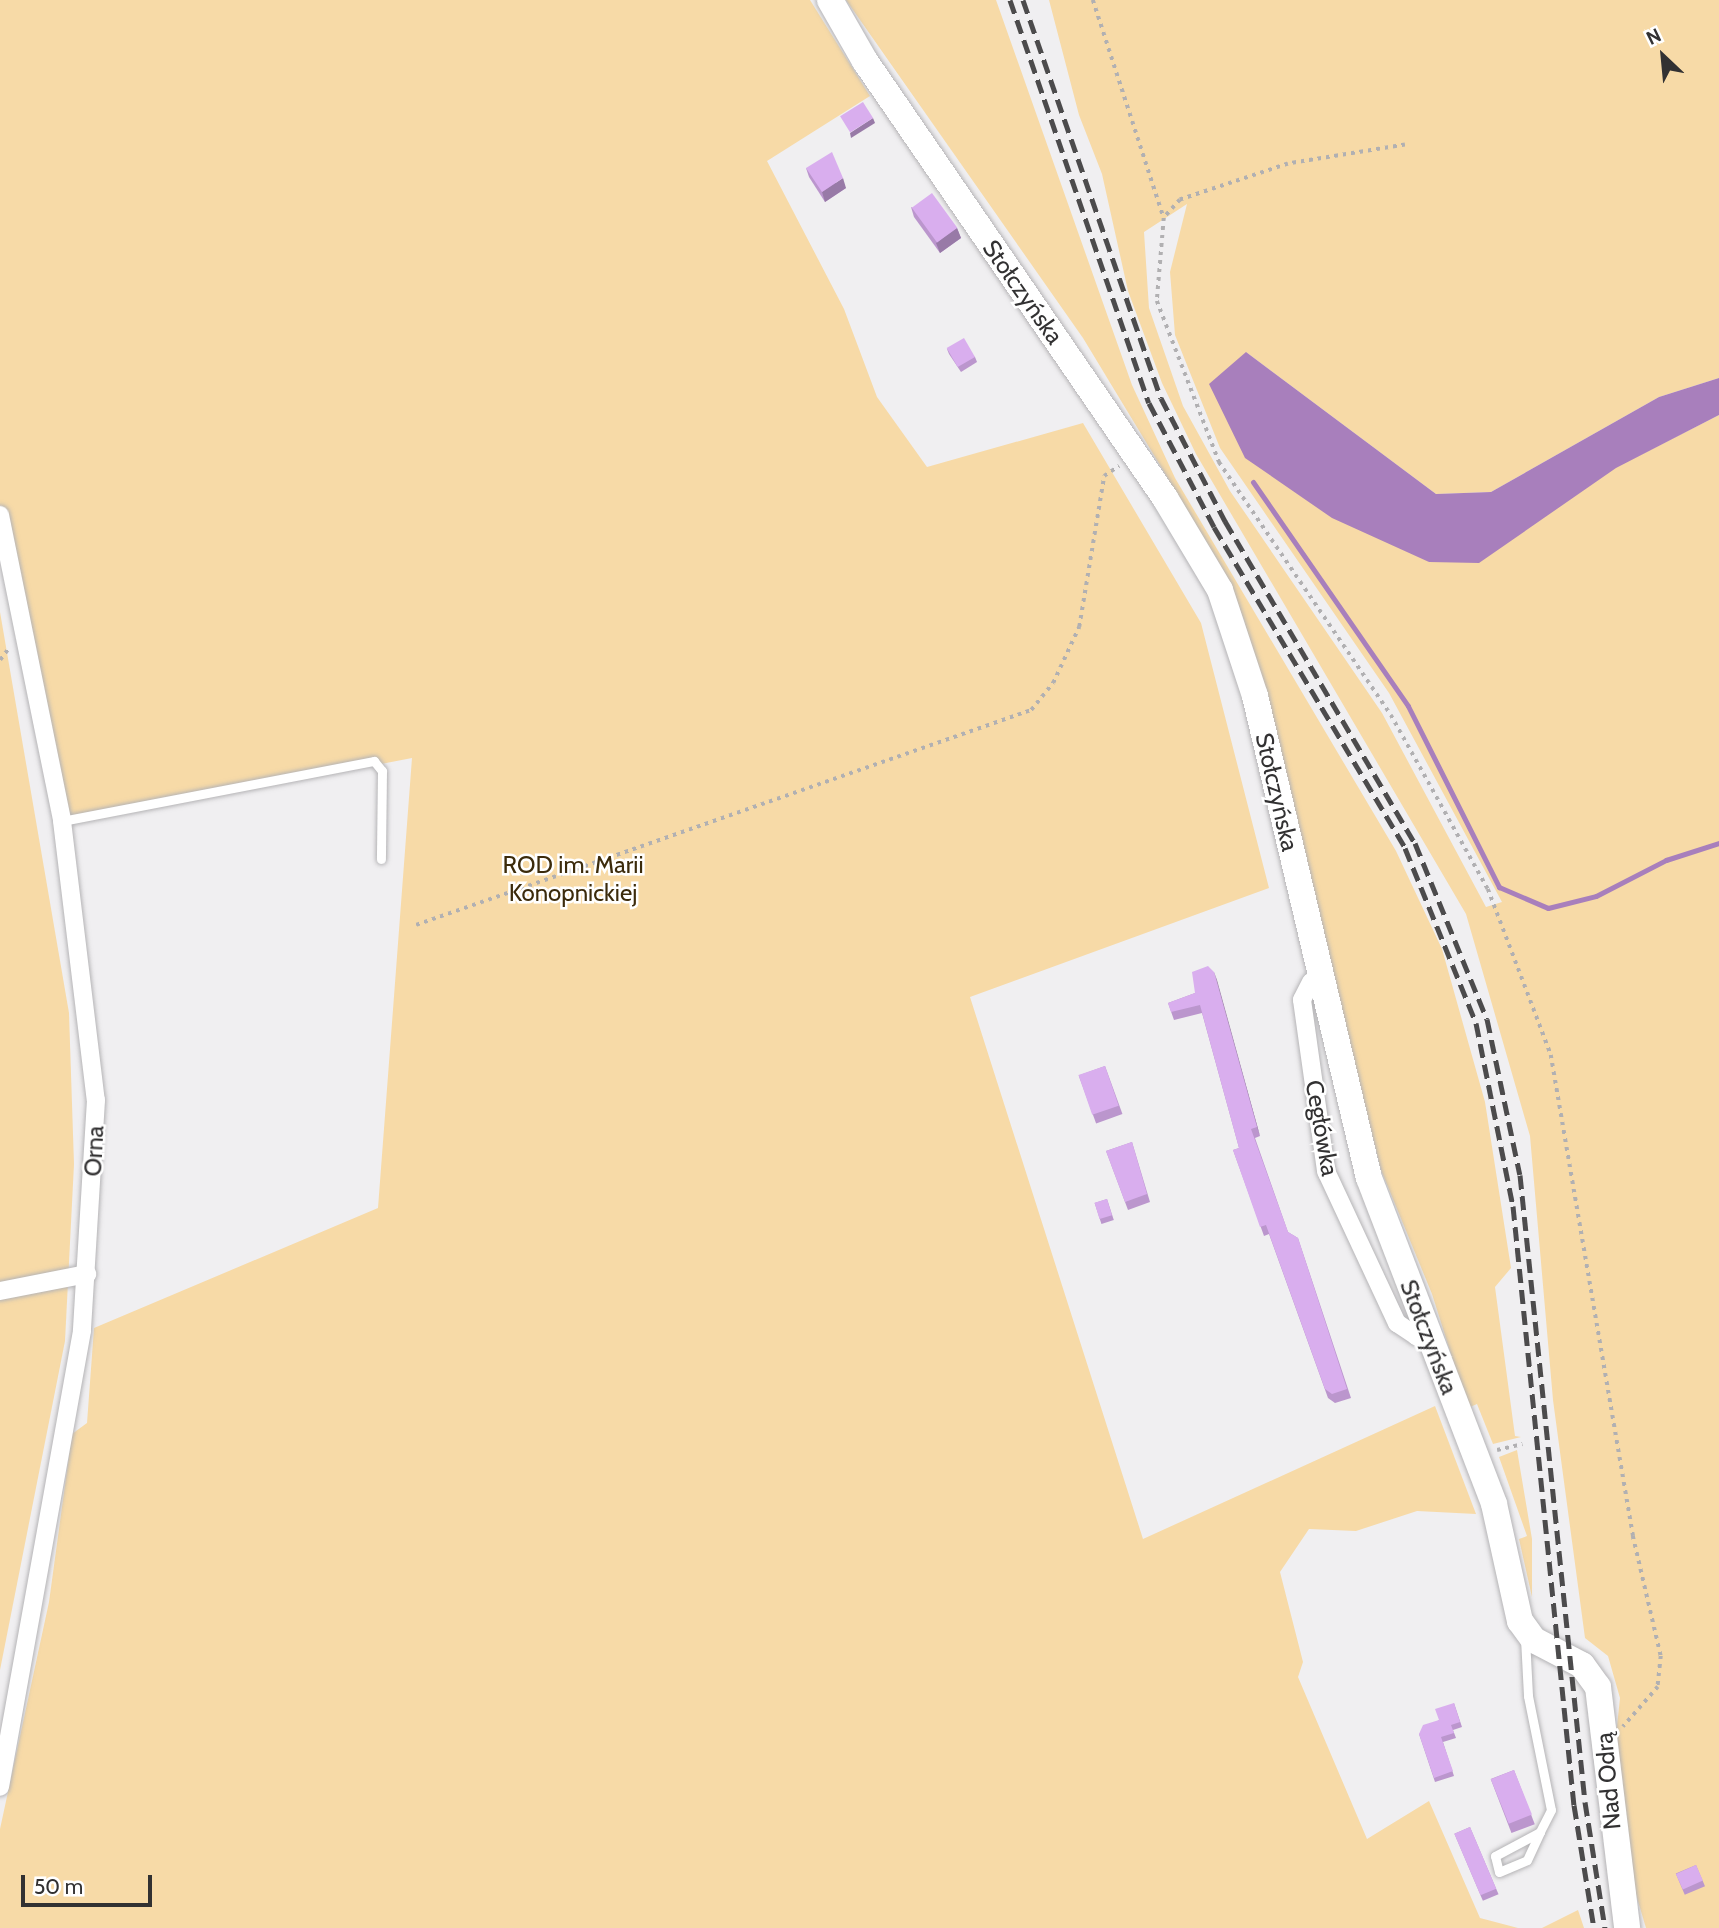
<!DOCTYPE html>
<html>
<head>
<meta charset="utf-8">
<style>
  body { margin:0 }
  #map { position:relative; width:1719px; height:1928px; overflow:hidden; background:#f0eff1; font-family:Cabin,sans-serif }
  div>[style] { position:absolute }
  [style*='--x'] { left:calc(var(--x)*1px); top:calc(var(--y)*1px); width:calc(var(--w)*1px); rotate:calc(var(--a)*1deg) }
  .green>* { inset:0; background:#f7daa7 }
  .water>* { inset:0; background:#a87fbc }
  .stream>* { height:5px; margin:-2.5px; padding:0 2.5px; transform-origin:2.5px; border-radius:2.5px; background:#a87fbc }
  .path>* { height:3.5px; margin-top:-1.75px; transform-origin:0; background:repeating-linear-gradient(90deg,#b1b0b2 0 3.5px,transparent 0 8.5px) }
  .roads { filter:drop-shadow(0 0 2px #b5b4b6) drop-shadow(0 0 2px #b5b4b6) }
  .lane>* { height:9px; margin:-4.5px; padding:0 4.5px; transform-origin:4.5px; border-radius:4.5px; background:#fff }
  .street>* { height:18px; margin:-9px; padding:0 9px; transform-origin:9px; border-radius:9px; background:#fff }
  .secondary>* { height:26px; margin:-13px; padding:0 13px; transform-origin:13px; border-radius:13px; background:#fff }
  .rail>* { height:5px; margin-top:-2.5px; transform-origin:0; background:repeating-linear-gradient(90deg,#4c4b4c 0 14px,transparent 0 21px) }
  .wall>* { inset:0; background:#bb96cd; transform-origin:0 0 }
  .shaded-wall>* { inset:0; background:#987aa7 }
  .building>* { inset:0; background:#d9aeee; transform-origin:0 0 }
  span { translate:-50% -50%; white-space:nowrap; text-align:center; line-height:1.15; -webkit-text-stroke:5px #fff; paint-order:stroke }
  .street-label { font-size:24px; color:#323132 }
  .park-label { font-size:24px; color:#3c2b0b }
  .north { position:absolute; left:1628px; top:21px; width:70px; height:70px; -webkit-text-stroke:5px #fff; paint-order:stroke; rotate:334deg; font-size:19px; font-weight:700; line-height:28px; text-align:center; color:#323132 }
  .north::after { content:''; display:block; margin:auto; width:24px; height:32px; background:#323132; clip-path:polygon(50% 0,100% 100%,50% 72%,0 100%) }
  .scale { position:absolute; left:21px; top:1875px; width:131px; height:32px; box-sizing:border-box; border:4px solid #323132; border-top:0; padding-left:9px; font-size:21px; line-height:24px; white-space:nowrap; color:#323132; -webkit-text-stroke:5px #fff; paint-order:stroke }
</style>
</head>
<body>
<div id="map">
  <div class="green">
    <i style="clip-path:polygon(0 0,810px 0,870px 96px,767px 161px,844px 309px,877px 397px,927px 467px,1083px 423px,1201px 623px,1269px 888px,970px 997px,1143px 1539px,1435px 1406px,1476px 1514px,1417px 1511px,1356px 1531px,1309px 1529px,1280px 1572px,1303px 1662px,1298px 1677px,1367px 1839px,1429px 1801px,1480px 1918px,1518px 1928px,0 1928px,0 1829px,49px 1602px,72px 1434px,87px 1423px,94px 1328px,378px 1208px,412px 758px,71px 824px,0 527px)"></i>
    <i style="clip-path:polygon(846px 0,996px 0,1132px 385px,1175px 478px,1396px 851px,1442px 949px,1485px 1102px,1511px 1268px,1495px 1287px,1515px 1436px,1521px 1437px,1493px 1444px,1477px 1404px,1468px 1408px,1432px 1294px,1381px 1170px,1244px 620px,1224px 571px,1083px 338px)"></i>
    <i style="clip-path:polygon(evenodd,1049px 0,1719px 0,1719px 378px,1659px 397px,1491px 492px,1436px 494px,1246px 352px,1429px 562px,1719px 415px,1719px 1928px,1646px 1928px,1632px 1881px,1615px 1745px,1620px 1698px,1608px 1656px,1585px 1638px,1553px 1400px,1530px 1136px,1466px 914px,1196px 454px,1162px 383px,1128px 291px,1102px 174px,1079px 115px,1049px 0,1187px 204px,1170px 272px,1175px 335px,1220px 448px,1389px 693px,1502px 902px,1486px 907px,1382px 713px,1230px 491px,1183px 406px,1149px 308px,1144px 232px,1187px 204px)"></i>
    <i style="clip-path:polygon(0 612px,69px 1013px,74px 1164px,65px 1341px,0 1670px)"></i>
    <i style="clip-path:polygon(1517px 1450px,1532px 1539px,1532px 1597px,1519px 1539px,1527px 1536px,1499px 1457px)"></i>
    <i style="clip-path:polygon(1578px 1910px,1584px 1928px,1542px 1928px)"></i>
  </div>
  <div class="water">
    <i style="clip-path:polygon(1246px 352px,1436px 494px,1491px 492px,1659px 397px,1719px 378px,1719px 415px,1616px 468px,1479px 563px,1429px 562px,1332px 518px,1245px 458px,1209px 384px)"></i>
  </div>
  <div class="stream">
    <i style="--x:1253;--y:482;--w:272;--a:55.3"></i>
    <i style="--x:1408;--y:706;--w:203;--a:63.3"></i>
    <i style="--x:1499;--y:887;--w:53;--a:23.2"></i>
    <i style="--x:1548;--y:908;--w:49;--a:-14"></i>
    <i style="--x:1596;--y:896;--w:79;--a:-27.2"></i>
    <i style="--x:1666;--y:860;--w:56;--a:-17.8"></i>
  </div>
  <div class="path">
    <i style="--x:1093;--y:0;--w:229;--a:72"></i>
    <i style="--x:1405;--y:145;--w:119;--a:170.8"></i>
    <i style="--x:1288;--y:164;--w:114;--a:161.6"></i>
    <i style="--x:1180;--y:200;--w:24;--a:132"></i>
    <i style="--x:1164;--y:218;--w:83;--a:94.8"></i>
    <i style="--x:1157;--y:301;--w:173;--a:68.9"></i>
    <i style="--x:1219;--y:462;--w:306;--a:55.8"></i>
    <i style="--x:1391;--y:715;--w:199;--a:60.9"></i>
    <i style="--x:1488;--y:889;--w:178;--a:69.2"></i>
    <i style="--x:1551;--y:1055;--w:488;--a:80.3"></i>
    <i style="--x:1633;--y:1536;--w:123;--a:76.9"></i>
    <i style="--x:1661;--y:1656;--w:31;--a:96"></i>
    <i style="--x:1658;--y:1687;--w:53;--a:131.2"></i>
    <i style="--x:0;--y:660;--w:15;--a:-53"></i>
    <i style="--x:416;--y:925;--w:651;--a:-19.27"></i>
    <i style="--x:1031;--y:710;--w:35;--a:-51"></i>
    <i style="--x:1053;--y:683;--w:62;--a:-65.1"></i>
    <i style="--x:1079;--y:627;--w:153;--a:-80.6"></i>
    <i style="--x:1104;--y:476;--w:18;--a:-34"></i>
    <i style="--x:1497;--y:1450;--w:26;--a:-13"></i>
  </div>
  <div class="roads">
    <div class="lane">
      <i style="--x:62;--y:821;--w:318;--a:-10.9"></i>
      <i style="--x:374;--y:761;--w:13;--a:51"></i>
      <i style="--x:382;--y:771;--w:88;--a:90.7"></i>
      <i style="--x:1525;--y:1638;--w:58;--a:87"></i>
      <i style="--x:1528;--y:1696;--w:116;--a:78.6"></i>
      <i style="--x:1551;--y:1810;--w:25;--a:117"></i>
      <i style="--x:1540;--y:1832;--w:51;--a:151.9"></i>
      <i style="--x:1495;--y:1856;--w:16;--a:76"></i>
      <i style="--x:1499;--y:1872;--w:30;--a:-23"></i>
      <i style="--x:1527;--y:1860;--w:31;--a:-65"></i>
    </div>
    <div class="street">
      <i style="--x:0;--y:515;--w:312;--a:78.5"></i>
      <i style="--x:62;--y:821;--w:281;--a:83.1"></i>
      <i style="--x:96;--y:1100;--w:231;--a:93.5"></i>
      <i style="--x:82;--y:1331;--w:463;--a:100.2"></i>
      <i style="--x:1321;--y:979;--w:10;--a:163"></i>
      <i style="--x:1311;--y:982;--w:20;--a:117"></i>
      <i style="--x:1302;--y:1000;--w:173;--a:82"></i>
      <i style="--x:1326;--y:1171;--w:168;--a:65"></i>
      <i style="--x:1397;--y:1323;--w:23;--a:34"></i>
      <i style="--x:1416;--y:1336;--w:12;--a:-20"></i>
      <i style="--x:0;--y:1291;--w:89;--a:-11.1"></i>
    </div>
    <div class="secondary">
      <i style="--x:830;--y:0;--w:70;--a:60.2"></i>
      <i style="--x:865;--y:61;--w:530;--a:55.53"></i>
      <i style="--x:1165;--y:498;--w:107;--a:59.1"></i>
      <i style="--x:1220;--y:590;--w:112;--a:71.7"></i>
      <i style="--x:1255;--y:696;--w:495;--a:76.7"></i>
      <i style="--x:1369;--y:1178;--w:349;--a:69"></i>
      <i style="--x:1494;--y:1504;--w:120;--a:77.5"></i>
      <i style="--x:1520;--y:1621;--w:24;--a:54"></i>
      <i style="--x:1534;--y:1640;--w:54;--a:27.5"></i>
      <i style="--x:1582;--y:1665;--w:27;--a:54"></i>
      <i style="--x:1598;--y:1687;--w:243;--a:83.1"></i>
    </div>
  </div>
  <div class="rail">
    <i style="--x:1010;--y:0;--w:426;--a:71"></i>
    <i style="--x:1149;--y:403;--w:140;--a:62.3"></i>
    <i style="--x:1214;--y:527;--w:374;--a:59.2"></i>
    <i style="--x:1405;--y:848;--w:189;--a:67.9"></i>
    <i style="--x:1476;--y:1023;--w:187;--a:78.6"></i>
    <i style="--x:1513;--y:1206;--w:602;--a:84.19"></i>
    <i style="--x:1574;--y:1805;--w:125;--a:80.8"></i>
    <i style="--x:1023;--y:0;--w:421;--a:70.9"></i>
    <i style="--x:1161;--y:398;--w:139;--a:62.5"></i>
    <i style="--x:1225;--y:521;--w:374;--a:59.5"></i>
    <i style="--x:1415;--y:843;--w:190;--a:67.8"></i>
    <i style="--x:1487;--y:1019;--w:159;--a:78.1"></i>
    <i style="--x:1520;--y:1175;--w:630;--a:84.08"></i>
    <i style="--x:1585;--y:1802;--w:128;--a:81"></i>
  </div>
  <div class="wall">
    <i style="clip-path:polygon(806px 168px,846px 188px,825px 202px,809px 177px)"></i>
    <i style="clip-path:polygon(911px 207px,957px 228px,961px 238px,940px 253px,914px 217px)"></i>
    <i style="clip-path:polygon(947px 349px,975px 357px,977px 362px,961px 372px,949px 354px)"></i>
    <i style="clip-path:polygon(1214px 972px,1260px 1136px,1255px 1138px,1288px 1232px,1298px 1238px,1351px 1398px,1335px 1403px,1328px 1398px,1269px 1234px,1264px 1236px,1233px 1150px,1239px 1148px,1202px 1013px,1174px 1020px,1168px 1003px,1195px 993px)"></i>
    <i style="left:1105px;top:1066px;width:51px;height:28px;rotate:70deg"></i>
    <i style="clip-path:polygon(1132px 1142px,1150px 1202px,1128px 1210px,1106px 1151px)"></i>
    <i style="left:1107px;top:1199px;width:22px;height:13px;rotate:72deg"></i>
    <i style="clip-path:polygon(1454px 1703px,1462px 1727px,1453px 1730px,1456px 1738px,1443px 1742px,1454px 1776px,1435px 1782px,1419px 1734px,1439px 1720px)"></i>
    <i style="left:1514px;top:1770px;width:58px;height:25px;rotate:69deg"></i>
    <i style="left:1470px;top:1827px;width:73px;height:17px;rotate:67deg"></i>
    <i style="left:1696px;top:1865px;width:23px;height:22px;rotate:67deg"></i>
  </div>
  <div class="shaded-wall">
    <i style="clip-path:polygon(873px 118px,875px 123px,851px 138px,850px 133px)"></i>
    <i style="clip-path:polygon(843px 178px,846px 188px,825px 202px,822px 192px)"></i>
    <i style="clip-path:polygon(957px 228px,961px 238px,940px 253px,936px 243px)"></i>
    <i style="clip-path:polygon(1214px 972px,1217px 980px,1260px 1136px,1257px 1127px)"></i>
  </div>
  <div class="building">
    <i style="left:863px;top:102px;width:19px;height:27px;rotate:58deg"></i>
    <i style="clip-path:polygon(832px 152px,843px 178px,822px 192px,806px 168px)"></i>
    <i style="left:932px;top:193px;width:43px;height:25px;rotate:54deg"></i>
    <i style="left:964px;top:338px;width:22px;height:20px;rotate:60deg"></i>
    <i style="clip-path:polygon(1208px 966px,1214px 972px,1257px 1127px,1251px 1129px,1288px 1232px,1298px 1238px,1347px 1389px,1332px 1394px,1325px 1389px,1266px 1225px,1260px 1227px,1233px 1150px,1239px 1148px,1200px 1005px,1171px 1012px,1168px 1003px,1195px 993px,1192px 972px)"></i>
    <i style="left:1105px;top:1066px;width:42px;height:28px;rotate:71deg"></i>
    <i style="clip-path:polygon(1132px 1142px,1147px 1194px,1125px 1202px,1106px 1151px)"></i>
    <i style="left:1107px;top:1199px;width:17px;height:13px;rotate:73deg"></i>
    <i style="clip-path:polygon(1454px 1703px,1460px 1722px,1451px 1725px,1454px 1733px,1441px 1737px,1453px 1771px,1434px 1778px,1419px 1734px,1423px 1725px,1439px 1720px,1435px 1709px)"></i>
    <i style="left:1514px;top:1770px;width:48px;height:25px;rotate:68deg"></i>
    <i style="left:1470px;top:1827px;width:67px;height:17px;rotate:67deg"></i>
    <i style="left:1696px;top:1865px;width:17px;height:22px;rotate:66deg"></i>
  </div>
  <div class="street-label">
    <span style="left:1023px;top:292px;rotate:55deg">Stołczyńska</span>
    <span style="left:1277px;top:792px;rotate:77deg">Stołczyńska</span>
    <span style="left:1322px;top:1128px;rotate:80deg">Cegłówka</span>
    <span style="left:94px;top:1151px;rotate:-87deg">Orna</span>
    <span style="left:1429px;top:1337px;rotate:69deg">Stołczyńska</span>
    <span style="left:1608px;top:1781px;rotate:-95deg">Nad Odrą</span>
  </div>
  <div class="park-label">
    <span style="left:573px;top:879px">ROD im. Marii<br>Konopnickiej</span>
  </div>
  <div class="north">N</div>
  <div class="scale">50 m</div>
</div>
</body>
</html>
